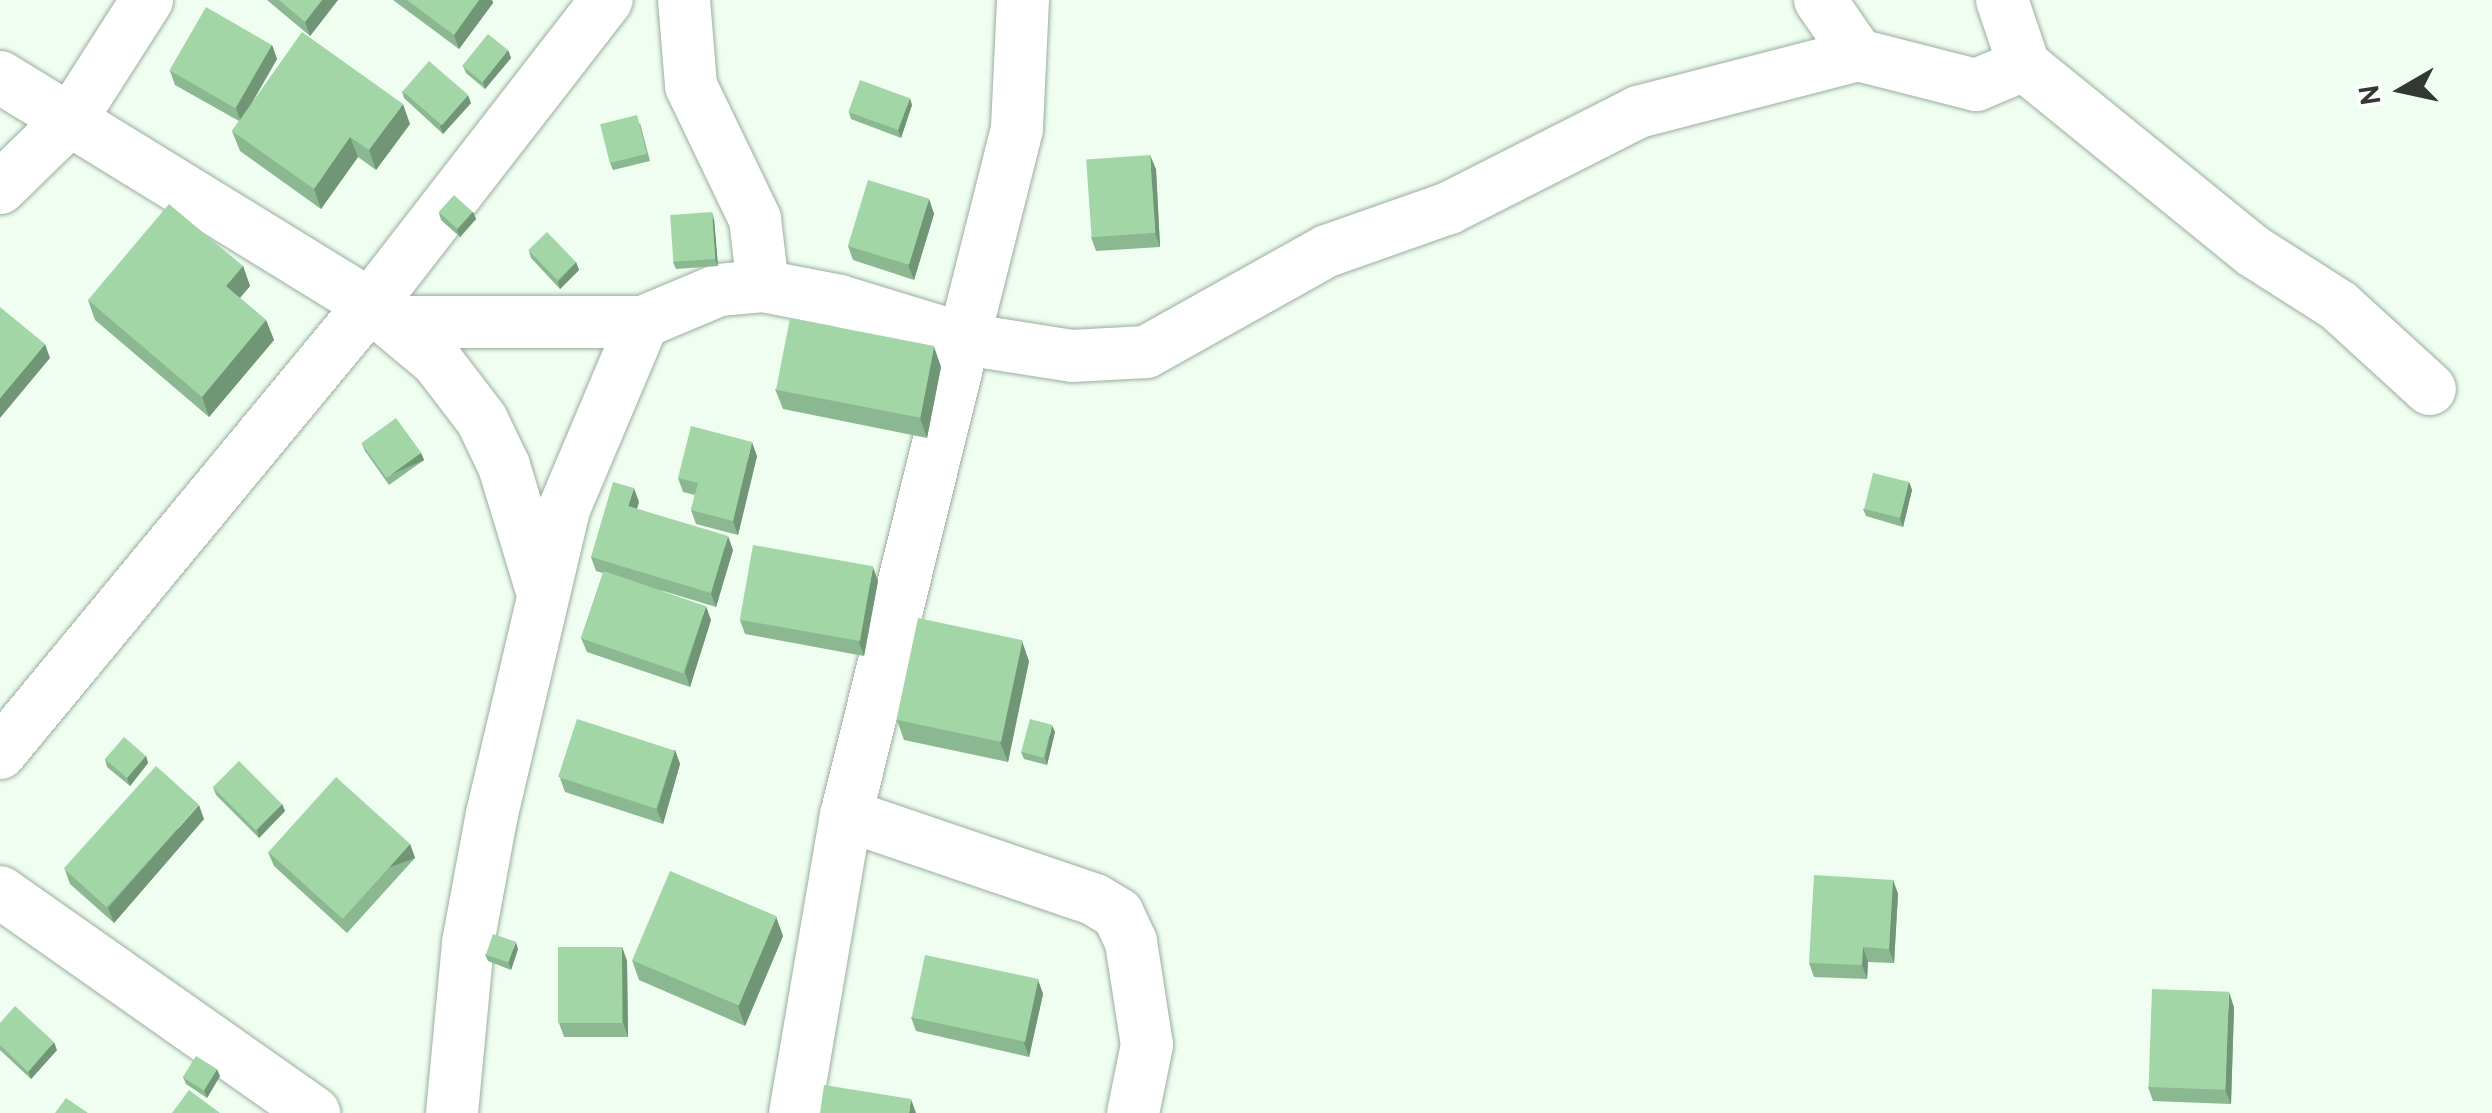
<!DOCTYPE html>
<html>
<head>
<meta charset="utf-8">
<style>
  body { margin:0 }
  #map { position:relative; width:2492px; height:1113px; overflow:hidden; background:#effef0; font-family:Overpass,sans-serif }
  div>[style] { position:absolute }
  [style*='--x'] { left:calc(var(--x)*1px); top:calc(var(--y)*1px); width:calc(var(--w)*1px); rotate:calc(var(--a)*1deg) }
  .roads { filter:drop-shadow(0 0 2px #9bad9c) drop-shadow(0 0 2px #9bad9c) }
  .minor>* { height:52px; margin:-26px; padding:0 26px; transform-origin:26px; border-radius:26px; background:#fff }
  .wall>* { inset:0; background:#8bb890 }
  .shaded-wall>* { inset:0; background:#719675; transform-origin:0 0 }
  .building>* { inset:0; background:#a2d6a7; transform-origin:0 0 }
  span { translate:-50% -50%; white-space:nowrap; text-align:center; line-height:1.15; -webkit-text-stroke:8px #fff; paint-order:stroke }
  .north { position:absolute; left:2352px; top:40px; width:100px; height:100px; -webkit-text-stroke:8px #fff; paint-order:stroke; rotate:261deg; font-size:28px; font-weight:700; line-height:40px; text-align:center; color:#323932 }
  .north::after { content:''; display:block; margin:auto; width:35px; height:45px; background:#323932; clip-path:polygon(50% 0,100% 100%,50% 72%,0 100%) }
</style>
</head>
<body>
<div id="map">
  <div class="roads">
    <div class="minor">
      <i style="--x:684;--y:0;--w:86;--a:85.3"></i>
      <i style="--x:691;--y:86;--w:148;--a:64.3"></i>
      <i style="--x:755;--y:219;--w:67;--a:83.2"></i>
      <i style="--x:1023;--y:0;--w:129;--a:92.7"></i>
      <i style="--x:1017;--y:129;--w:217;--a:104.2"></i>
      <i style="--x:964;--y:339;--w:109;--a:8.9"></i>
      <i style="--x:1072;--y:356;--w:74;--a:-3.1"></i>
      <i style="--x:1146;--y:352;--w:207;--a:-29.2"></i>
      <i style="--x:1327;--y:251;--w:129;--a:-19.4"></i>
      <i style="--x:1449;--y:208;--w:212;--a:-26.9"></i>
      <i style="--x:1638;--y:112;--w:227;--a:-14.5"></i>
      <i style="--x:1858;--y:55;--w:122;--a:14.3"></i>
      <i style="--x:1976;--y:85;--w:52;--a:-22.6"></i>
      <i style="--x:2024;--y:65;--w:295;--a:39.1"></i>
      <i style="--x:2253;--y:251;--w:102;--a:32.6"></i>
      <i style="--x:2339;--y:306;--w:123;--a:42.4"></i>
      <i style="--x:1820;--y:0;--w:67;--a:55.4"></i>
      <i style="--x:2002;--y:0;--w:69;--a:71.3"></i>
      <i style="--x:0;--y:77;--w:435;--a:31.6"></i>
      <i style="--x:370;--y:305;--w:87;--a:39.9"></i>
      <i style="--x:437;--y:361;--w:74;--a:52.7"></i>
      <i style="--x:482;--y:420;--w:51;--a:64.4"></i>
      <i style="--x:504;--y:466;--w:131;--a:73.1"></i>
      <i style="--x:0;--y:188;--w:99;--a:-44.2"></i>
      <i style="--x:71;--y:119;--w:141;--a:-57.4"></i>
      <i style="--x:394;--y:322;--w:249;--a:0"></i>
      <i style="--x:0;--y:753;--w:581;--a:-50.45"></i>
      <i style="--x:370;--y:305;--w:386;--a:-52.2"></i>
      <i style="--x:846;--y:815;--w:263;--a:18.8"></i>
      <i style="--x:1095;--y:900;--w:27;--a:31"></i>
      <i style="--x:1118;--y:914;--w:31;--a:65"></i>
      <i style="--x:1131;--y:942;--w:104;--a:81.2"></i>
      <i style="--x:1147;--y:1045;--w:69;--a:101.6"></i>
      <i style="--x:0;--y:892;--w:384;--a:35.1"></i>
      <i style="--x:452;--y:1113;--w:171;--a:-84.6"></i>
      <i style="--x:468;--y:943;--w:131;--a:-79.5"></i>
      <i style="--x:492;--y:814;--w:313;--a:-76.7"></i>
      <i style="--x:564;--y:509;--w:203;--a:-67.1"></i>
      <i style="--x:643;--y:322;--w:82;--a:-22.8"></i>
      <i style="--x:719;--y:290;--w:44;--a:-5.2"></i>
      <i style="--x:763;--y:286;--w:78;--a:11"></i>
      <i style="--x:840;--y:301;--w:130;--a:17"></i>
      <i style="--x:964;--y:339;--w:490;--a:103.9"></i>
      <i style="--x:846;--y:815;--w:302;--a:99.7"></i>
    </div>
  </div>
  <div class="wall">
    <i style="clip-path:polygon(267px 0,338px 0,310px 36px)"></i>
    <i style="clip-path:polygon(393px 0,492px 0,493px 3px,459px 49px)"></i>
    <i style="clip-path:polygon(272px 45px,277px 59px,251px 104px,410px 124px,376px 170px,358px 157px,321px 209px,240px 151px,232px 131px,239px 121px,175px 85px,170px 71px)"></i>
    <i style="clip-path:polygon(508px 50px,511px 58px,485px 89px,466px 73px,463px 66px)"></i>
    <i style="clip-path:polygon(402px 91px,471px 103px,443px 134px,404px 98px)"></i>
    <i style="clip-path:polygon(912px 105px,901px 138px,851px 119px,849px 112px)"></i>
    <i style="clip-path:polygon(640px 123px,650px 161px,613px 170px,610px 163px)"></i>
    <i style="clip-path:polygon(1156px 169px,1160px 247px,1096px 251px,1091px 237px)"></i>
    <i style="clip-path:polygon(929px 199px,934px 214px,914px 280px,853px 260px,848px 246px)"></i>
    <i style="clip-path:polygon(473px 212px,476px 219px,460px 237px,441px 220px,439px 213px)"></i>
    <i style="clip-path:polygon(714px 219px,718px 266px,676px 269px,673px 262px)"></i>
    <i style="clip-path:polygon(529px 251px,576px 262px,579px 270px,560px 289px,531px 258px)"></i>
    <i style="clip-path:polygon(243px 266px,250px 286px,240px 298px,266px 320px,274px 340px,209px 417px,95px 320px,88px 300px)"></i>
    <i style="clip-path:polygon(934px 347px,941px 367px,927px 438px,783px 409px,775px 389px)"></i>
    <i style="clip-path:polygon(362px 444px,421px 453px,424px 460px,389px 485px,365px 451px)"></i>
    <i style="clip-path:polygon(757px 456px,738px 535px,696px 524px,691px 510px,695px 495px,683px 492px,678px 478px)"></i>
    <i style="clip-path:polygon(1909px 482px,1912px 490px,1903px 527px,1866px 516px,1863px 509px)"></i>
    <i style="clip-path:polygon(639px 502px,637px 509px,733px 550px,716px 607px,660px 590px,711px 620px,690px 687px,587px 652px,581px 638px,603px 573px,596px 571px,591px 557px)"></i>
    <i style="clip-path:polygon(878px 581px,864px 656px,745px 634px,740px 620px)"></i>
    <i style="clip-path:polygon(1029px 661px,1008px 762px,904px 740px,897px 720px)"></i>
    <i style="clip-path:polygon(1055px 732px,1047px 765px,1024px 759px,1021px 752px)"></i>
    <i style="clip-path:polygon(675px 750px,680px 764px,663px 824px,565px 792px,560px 778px)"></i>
    <i style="clip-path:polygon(146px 756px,148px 763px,130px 786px,107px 767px,105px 759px)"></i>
    <i style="clip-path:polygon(213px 787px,282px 804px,285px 811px,259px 838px,216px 795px)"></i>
    <i style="clip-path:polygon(204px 819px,114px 923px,70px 884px,65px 870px)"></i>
    <i style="clip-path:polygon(410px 844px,415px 858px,347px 933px,274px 866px,268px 852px)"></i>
    <i style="clip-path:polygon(1893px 880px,1898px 894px,1894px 963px,1868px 962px,1867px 979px,1814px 977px,1809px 963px)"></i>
    <i style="clip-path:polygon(776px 917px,783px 936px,745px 1026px,639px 980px,632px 960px)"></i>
    <i style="clip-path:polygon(622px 947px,627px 961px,628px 1037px,564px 1037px,559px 1023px)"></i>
    <i style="clip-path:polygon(518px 949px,511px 970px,488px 961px,485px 954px)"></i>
    <i style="clip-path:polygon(1038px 980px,1043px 994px,1029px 1057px,916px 1031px,911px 1017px)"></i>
    <i style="clip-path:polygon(2234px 1007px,2231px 1104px,2153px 1101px,2148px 1087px)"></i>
    <i style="clip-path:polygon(0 1023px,57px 1050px,31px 1079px,0 1050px)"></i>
    <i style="clip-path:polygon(220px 1076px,207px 1098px,186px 1084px,183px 1077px)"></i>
  </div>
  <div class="shaded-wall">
    <i style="clip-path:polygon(322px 0,338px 0,310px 36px,305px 22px)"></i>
    <i style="clip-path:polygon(479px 0,492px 0,493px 3px,459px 49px,454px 35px)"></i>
    <i style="clip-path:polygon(272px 45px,277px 59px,241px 122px,236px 108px)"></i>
    <i style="clip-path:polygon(508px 50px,511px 58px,485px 89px,483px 82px)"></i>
    <i style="clip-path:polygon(468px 95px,471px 103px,443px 134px,440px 126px)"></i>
    <i style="clip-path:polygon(910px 98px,912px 105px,901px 138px,898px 130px)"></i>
    <i style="clip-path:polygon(403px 104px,410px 124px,376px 170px,369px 150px)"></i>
    <i style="clip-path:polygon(350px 137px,358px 157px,321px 209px,314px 189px)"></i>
    <i style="clip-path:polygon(1150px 155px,1156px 169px,1160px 247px,1155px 233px)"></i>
    <i style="clip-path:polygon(929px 199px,934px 214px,914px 280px,908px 265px)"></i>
    <i style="clip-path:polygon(473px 212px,476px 219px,460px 237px,457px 230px)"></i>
    <i style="clip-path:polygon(712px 212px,714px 219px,718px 266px,715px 259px)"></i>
    <i style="clip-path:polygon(576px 262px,579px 270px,560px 289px,558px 282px)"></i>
    <i style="clip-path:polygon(243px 266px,250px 286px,233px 306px,226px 286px)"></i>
    <i style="clip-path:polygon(266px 320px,274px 340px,209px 417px,202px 397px)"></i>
    <i style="clip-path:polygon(45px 344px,50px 358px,0 418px,0 398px)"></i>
    <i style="clip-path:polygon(934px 347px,941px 367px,927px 438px,920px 418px)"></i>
    <i style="clip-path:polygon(752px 442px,757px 456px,738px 535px,733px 521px)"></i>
    <i style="left:421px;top:453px;width:8px;height:42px;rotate:67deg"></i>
    <i style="clip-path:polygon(1909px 482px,1912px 490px,1903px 527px,1900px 519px)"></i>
    <i style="clip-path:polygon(634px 488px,639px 502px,633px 520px,628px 506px)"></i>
    <i style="clip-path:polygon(728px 536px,733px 550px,716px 607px,711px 593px)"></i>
    <i style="clip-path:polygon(873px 567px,878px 581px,864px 656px,859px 642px)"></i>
    <i style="clip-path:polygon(706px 606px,711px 620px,690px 687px,685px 672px)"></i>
    <i style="clip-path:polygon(1022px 641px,1029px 661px,1008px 762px,1000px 742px)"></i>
    <i style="clip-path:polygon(1052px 725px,1055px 732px,1047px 765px,1045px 758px)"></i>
    <i style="clip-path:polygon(675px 750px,680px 764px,663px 824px,657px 810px)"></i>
    <i style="clip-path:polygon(146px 756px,148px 763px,130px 786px,127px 778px)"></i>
    <i style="clip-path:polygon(282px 804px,285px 811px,259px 838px,257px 830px)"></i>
    <i style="clip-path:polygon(199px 805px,204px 819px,114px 923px,108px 908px)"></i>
    <i style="left:410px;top:844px;width:15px;height:101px;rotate:70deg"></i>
    <i style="clip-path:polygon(1893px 880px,1898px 894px,1894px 963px,1889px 949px)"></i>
    <i style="clip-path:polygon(776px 917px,783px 936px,745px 1026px,738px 1006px)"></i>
    <i style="clip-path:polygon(516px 942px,518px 949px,511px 970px,508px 962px)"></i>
    <i style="clip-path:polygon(622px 947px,627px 961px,628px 1037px,623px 1022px)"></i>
    <i style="clip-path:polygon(1863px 947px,1868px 962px,1867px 979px,1862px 965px)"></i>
    <i style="clip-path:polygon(1038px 980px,1043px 994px,1029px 1057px,1024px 1043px)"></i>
    <i style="clip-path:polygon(2229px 992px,2234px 1007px,2231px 1104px,2225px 1090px)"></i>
    <i style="clip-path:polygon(54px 1042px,57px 1050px,31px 1079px,28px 1072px)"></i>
    <i style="clip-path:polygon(217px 1069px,220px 1076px,207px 1098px,204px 1090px)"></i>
    <i style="clip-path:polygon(911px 1099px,916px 1113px,909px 1113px)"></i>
  </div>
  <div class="building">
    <i style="clip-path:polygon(279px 0,322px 0,305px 22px)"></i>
    <i style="clip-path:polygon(407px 0,479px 0,454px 35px)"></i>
    <i style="left:206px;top:7px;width:76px;height:73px;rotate:30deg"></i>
    <i style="clip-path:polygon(302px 32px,403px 104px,369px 150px,350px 137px,314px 189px,232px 131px)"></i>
    <i style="left:488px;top:34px;width:26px;height:41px;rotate:39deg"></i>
    <i style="left:429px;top:61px;width:52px;height:40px;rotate:41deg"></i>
    <i style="left:860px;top:80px;width:53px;height:34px;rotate:20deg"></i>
    <i style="left:637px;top:115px;width:40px;height:38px;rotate:76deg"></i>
    <i style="left:1150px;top:155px;width:78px;height:64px;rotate:86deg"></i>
    <i style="left:868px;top:180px;width:64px;height:69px;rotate:17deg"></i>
    <i style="left:454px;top:195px;width:25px;height:23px;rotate:42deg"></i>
    <i style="clip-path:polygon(169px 204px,243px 266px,226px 286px,266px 320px,202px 397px,88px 300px)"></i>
    <i style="left:712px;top:212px;width:47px;height:42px;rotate:86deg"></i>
    <i style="left:547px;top:232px;width:42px;height:26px;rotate:46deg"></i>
    <i style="clip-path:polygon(0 307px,45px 344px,0 398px)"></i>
    <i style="left:790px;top:318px;width:147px;height:73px;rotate:11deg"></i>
    <i style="left:396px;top:418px;width:43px;height:43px;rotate:54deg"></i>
    <i style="clip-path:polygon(691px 426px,752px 442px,733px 521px,691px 510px,698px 483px,678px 478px)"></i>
    <i style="left:1873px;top:473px;width:37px;height:37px;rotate:14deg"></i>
    <i style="clip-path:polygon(613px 482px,634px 488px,628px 506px,728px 536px,711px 593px,591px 557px)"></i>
    <i style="left:753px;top:545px;width:122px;height:76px;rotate:10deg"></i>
    <i style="left:604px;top:571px;width:108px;height:71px;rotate:19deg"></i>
    <i style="left:918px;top:618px;width:107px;height:104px;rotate:12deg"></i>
    <i style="left:577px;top:719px;width:103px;height:61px;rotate:18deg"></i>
    <i style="left:1030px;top:719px;width:23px;height:34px;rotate:15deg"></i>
    <i style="left:124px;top:737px;width:29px;height:29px;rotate:41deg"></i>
    <i style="left:239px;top:761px;width:61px;height:37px;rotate:45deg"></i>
    <i style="left:156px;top:766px;width:58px;height:138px;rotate:42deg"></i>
    <i style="left:336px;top:777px;width:100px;height:101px;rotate:42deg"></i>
    <i style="left:670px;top:871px;width:116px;height:97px;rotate:23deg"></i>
    <i style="clip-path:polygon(1814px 875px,1893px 880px,1889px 949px,1863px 947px,1862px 965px,1809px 963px)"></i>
    <i style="left:493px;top:934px;width:24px;height:22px;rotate:19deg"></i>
    <i style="left:558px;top:947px;width:64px;height:76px"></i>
    <i style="left:925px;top:955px;width:116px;height:64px;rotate:12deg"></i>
    <i style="left:2152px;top:989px;width:77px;height:98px;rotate:2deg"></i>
    <i style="clip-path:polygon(15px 1006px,54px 1042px,28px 1072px,0 1045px,0 1023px)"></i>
    <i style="left:196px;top:1056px;width:25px;height:25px;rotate:32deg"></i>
    <i style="clip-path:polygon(824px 1085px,911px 1099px,909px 1113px,820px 1113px)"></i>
    <i style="clip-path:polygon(189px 1090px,220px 1113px,172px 1113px)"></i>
    <i style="clip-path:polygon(66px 1098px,88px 1113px,55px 1113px)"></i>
  </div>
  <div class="north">N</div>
</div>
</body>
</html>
